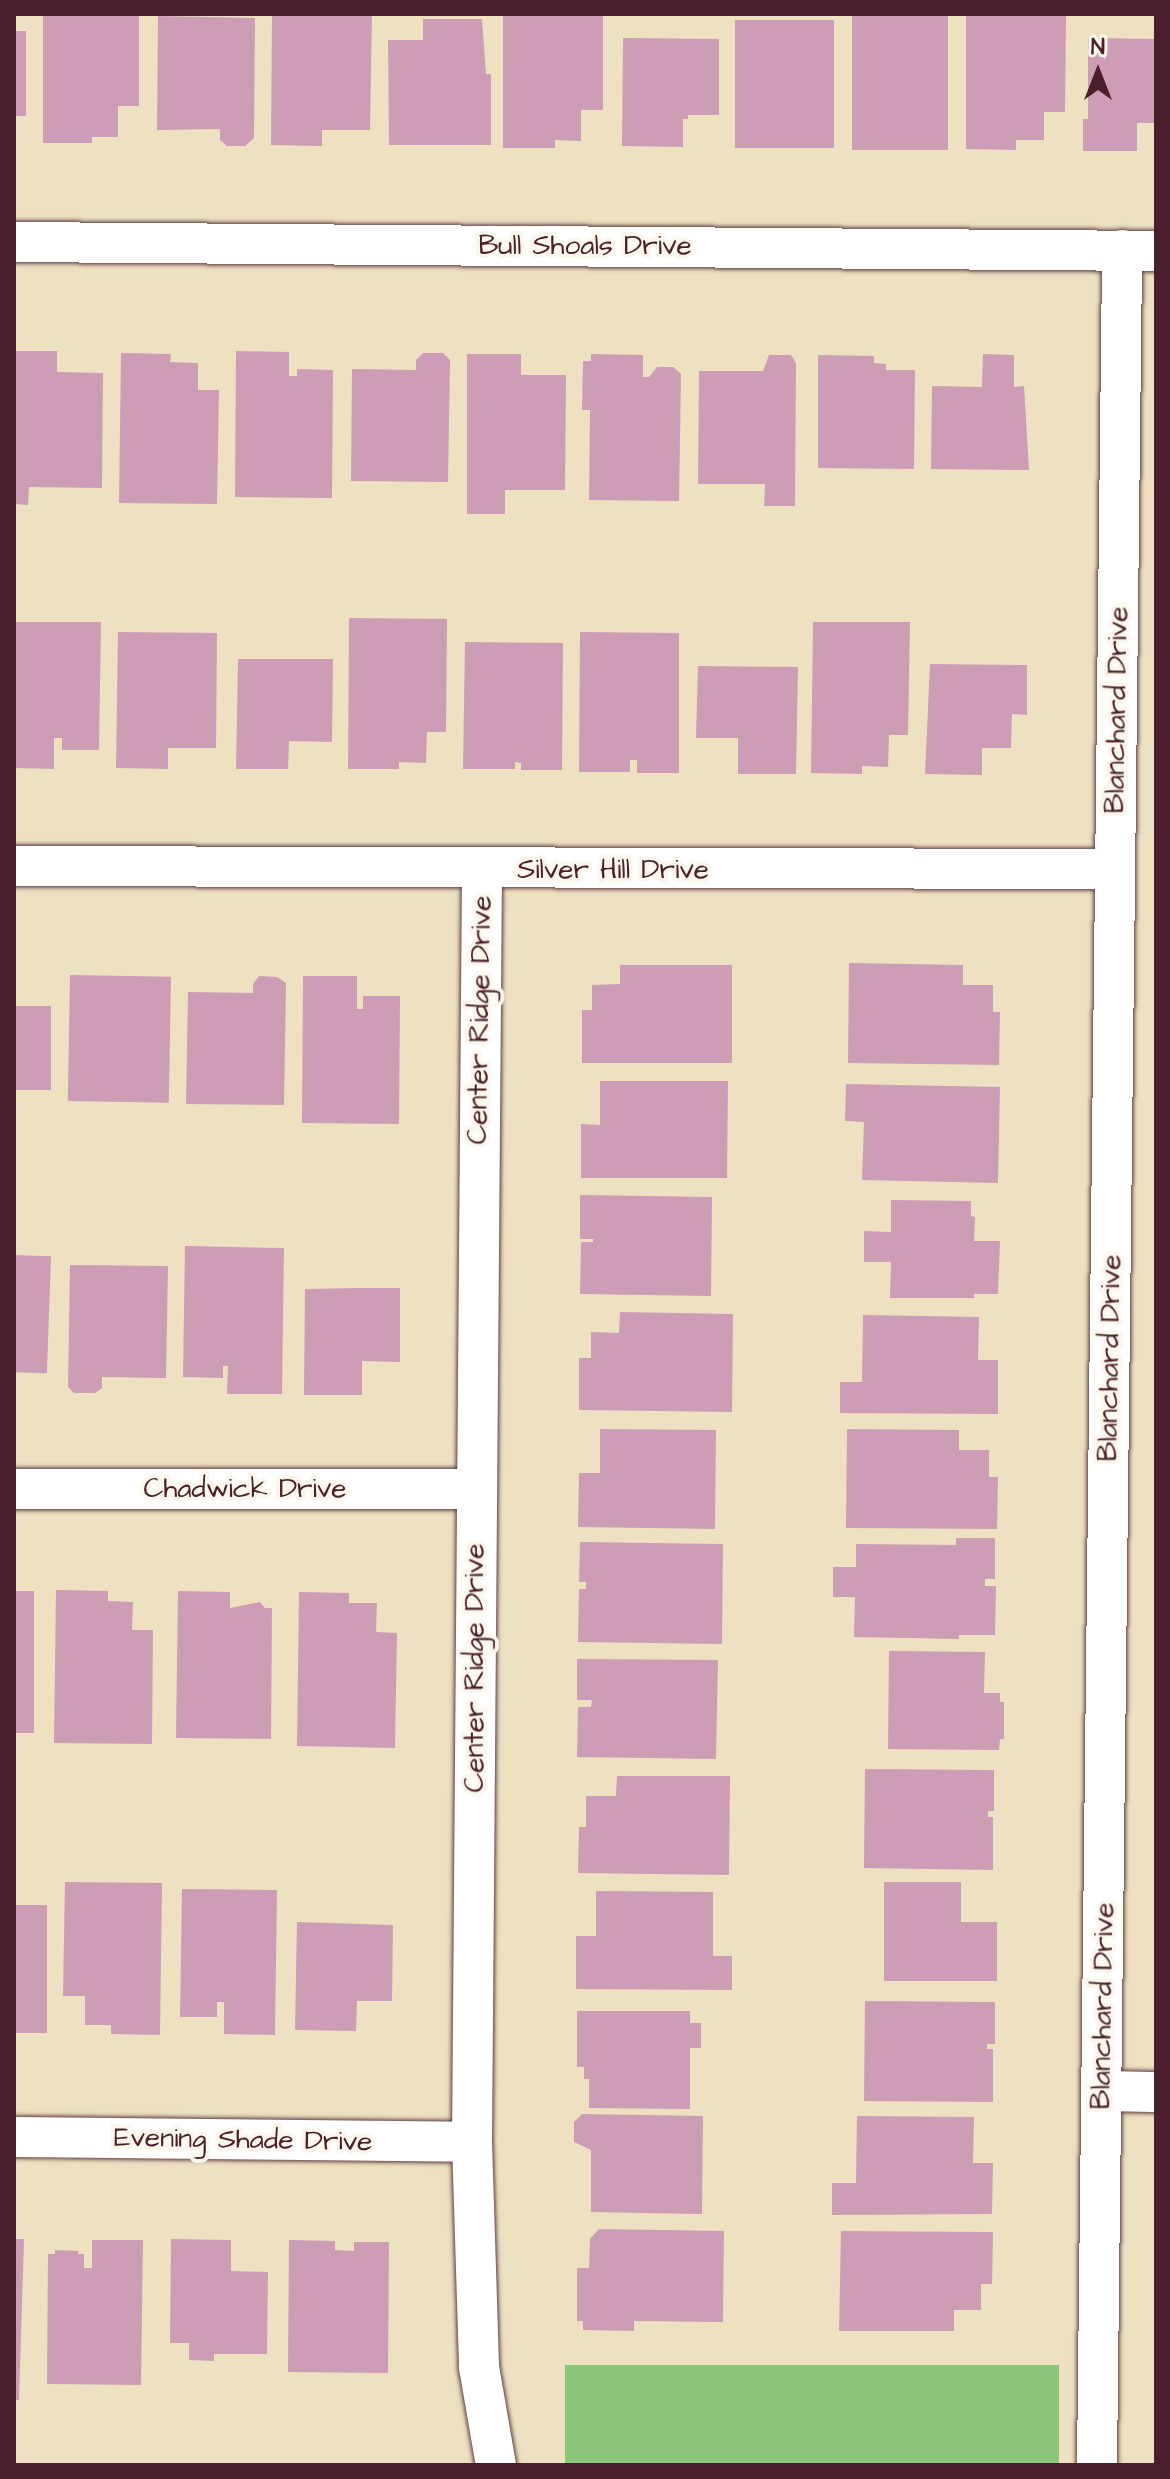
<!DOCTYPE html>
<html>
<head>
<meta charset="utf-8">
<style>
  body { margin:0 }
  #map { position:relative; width:1170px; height:2479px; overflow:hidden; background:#ede1c1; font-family:"Architects Daughter",sans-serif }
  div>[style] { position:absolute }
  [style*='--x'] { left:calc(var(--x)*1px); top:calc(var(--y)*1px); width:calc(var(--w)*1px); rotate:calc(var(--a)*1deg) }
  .green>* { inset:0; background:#8bc57a; transform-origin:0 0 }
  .building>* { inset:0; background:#cd9db5; transform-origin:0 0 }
  .roads { filter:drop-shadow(0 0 2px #623c42) drop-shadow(0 0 2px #623c42) }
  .street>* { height:40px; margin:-20px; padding:0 20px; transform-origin:20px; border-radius:20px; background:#fff }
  span { translate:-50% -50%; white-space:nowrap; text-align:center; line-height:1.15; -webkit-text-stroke:8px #fbf7ec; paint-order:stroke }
  .street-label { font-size:28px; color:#4a1f2b }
  .frame { position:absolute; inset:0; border:16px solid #4a1f2b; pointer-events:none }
  .north { position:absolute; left:1058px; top:32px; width:80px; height:80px; -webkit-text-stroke:6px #fbf7ec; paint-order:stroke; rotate:0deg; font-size:22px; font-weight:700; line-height:32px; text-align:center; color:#4a1f2b }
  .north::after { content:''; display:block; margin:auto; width:28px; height:36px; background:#4a1f2b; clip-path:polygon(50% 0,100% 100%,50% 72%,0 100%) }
</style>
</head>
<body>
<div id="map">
  <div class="green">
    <i style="left:565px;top:2365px;width:494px;height:102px"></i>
  </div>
  <div class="building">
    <i style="clip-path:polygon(43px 14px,139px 14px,139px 106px,118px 106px,118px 137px,92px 137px,92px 143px,43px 143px)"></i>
    <i style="clip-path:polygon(272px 14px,372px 14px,370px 130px,322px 130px,322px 146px,271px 145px)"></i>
    <i style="clip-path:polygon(503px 14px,603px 14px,603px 110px,581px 110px,581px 141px,555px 140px,555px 148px,503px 148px)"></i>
    <i style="left:852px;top:14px;width:96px;height:136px"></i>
    <i style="clip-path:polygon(966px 14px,1066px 14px,1065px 112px,1044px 112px,1044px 140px,1016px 140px,1016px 150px,966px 149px)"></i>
    <i style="clip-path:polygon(158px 16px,255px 18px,254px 138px,245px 146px,227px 146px,220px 140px,220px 129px,157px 130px)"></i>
    <i style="clip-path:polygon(423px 19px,482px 19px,486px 74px,491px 74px,491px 145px,389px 145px,388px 40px,423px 40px)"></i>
    <i style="left:735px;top:20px;width:99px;height:128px"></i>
    <i style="left:14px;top:31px;width:12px;height:85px"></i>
    <i style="clip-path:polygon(623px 38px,719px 39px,719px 115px,688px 115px,688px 119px,683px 119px,683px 147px,622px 146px)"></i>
    <i style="clip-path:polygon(1088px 38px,1156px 39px,1156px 123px,1137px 123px,1137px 151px,1083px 151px,1083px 119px,1088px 119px)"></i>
    <i style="clip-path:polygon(14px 351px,57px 351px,57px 372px,103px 373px,102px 488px,29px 487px,28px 505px,14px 504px)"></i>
    <i style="clip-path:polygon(236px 351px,289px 352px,289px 376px,297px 376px,297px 369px,333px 370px,332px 498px,235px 497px)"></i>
    <i style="clip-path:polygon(121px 353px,171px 354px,170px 362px,198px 363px,198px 390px,219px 390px,217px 504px,119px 503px)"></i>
    <i style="clip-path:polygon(423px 353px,443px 353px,450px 360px,448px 482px,351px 481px,352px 369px,416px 370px,416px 360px)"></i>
    <i style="clip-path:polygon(467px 354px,521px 354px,521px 375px,566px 375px,565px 490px,505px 490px,505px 514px,467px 514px)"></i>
    <i style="clip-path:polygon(591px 354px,643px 355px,643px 377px,649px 377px,657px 367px,673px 367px,681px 374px,679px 501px,589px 500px,590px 410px,582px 410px,583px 361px,591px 361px)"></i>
    <i style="clip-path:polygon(983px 354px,1014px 355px,1014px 387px,1024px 386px,1029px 470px,931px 469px,932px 386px,982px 387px)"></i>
    <i style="clip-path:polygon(769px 355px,791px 355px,796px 363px,795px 506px,764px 506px,765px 484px,698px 484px,699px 371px,763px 371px)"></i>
    <i style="clip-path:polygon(818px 355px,874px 356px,874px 363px,886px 364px,886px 370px,915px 370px,914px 469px,818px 468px)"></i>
    <i style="clip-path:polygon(349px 618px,447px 619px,446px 732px,427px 732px,426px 763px,399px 762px,399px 769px,348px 769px)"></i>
    <i style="clip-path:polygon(14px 622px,101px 622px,99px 750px,62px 750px,62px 738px,54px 738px,54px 769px,14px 768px)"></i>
    <i style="clip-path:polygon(813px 622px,910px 622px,908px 735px,889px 735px,888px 767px,862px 766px,862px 774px,811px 773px)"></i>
    <i style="clip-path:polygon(118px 632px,217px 633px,216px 748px,168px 748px,168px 769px,116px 768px)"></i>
    <i style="clip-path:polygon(580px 632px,679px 633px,679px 773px,637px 773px,637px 760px,630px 760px,630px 772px,579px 772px)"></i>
    <i style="clip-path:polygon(465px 642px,563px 643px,562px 770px,521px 770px,521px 763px,515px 762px,515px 769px,463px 769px)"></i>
    <i style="clip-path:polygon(238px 659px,333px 659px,332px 742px,289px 741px,288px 769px,236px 769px)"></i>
    <i style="clip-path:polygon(930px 664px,1027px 665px,1027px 715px,1012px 714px,1011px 748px,982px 748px,982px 775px,925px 774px)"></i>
    <i style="clip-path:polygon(698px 666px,798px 667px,796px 774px,738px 774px,738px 738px,696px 738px)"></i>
    <i style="clip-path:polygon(849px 963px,963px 965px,963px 985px,993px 985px,993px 1012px,1000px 1012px,999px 1065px,848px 1063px)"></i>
    <i style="clip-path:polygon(620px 965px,732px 965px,732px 1063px,582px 1063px,582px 1010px,592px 1010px,592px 985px,620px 984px)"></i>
    <i style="left:70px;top:975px;width:101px;height:126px;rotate:1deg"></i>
    <i style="clip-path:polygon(259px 976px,277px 977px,286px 983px,284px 1105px,186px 1104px,188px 992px,253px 993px,253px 984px)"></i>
    <i style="clip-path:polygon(303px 976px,357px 976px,357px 1009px,363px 1009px,363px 996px,400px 996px,399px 1124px,302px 1123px)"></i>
    <i style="left:14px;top:1006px;width:37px;height:84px"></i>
    <i style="clip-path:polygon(600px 1081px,728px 1081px,727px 1178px,581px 1178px,581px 1124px,600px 1125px)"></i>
    <i style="clip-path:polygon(846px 1084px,1000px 1087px,998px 1183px,862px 1180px,864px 1122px,845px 1121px)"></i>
    <i style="clip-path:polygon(580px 1195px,712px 1197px,711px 1296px,580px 1294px,581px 1242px,593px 1242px,593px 1239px,580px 1239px)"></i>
    <i style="clip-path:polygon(891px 1200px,971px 1201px,971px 1216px,975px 1217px,974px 1241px,1000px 1241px,998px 1294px,974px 1294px,974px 1298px,890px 1298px,891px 1262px,864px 1262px,864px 1231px,891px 1232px)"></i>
    <i style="clip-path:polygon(185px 1246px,284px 1248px,282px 1394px,227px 1394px,228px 1366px,223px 1366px,223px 1378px,183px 1377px)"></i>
    <i style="left:14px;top:1255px;width:37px;height:117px;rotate:2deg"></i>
    <i style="clip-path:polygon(70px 1265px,168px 1266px,166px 1378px,102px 1377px,102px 1388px,95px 1393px,74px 1393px,68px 1387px)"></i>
    <i style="clip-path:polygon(360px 1288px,400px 1288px,400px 1362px,362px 1361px,362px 1395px,304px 1395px,305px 1289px)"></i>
    <i style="clip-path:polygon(620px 1312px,733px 1314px,732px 1412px,579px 1410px,579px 1358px,591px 1358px,591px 1332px,619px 1333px)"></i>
    <i style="clip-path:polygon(863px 1315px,979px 1317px,978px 1360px,998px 1360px,998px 1414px,840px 1413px,840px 1382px,862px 1382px)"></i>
    <i style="clip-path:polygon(600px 1429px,716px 1430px,715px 1529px,578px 1527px,579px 1473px,600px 1473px)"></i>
    <i style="clip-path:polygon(847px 1429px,959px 1430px,959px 1450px,989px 1450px,989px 1477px,998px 1477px,997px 1529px,846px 1528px)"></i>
    <i style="clip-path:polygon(956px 1538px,995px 1538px,995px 1579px,985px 1579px,985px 1586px,996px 1586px,995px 1635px,959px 1635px,959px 1639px,854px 1637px,855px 1597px,833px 1597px,833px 1567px,856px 1567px,856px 1544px,956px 1545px)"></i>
    <i style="clip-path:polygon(580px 1542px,723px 1544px,722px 1644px,578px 1642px,579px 1589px,586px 1589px,586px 1582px,579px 1582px)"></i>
    <i style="clip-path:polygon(56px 1590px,108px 1591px,108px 1601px,133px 1602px,132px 1630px,153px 1630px,152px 1744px,54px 1743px)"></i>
    <i style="left:14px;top:1591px;width:20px;height:142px"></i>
    <i style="clip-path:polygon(178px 1591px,230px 1592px,230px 1608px,260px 1602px,265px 1608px,272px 1608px,271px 1739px,176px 1738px)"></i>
    <i style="clip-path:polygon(299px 1592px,349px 1593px,349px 1603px,377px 1603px,376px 1632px,397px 1633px,395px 1748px,297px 1746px)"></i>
    <i style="clip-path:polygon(889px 1651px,985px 1652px,984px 1693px,1000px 1693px,1000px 1702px,1004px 1702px,1004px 1739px,1000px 1739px,999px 1750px,888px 1749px)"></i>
    <i style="clip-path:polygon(577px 1659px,718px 1660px,716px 1759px,577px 1757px,578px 1707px,591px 1707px,592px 1700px,577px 1700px)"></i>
    <i style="clip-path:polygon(865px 1769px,994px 1770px,994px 1811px,988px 1811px,988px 1817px,993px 1817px,993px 1870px,864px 1868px)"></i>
    <i style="clip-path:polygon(617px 1776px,730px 1776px,729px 1875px,578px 1873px,579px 1827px,586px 1827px,586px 1796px,616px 1796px)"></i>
    <i style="clip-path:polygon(65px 1882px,162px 1883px,160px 2035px,111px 2034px,111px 2025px,85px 2025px,85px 1996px,63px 1996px)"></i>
    <i style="clip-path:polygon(884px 1882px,961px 1882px,961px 1922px,997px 1922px,997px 1981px,884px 1981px)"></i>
    <i style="clip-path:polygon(182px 1889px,277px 1890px,275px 2035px,224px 2034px,224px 2002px,217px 2002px,217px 2017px,180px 2017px)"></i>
    <i style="clip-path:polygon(596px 1891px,713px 1892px,713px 1956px,732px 1956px,732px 1990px,576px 1989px,576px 1936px,596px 1936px)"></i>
    <i style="left:14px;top:1905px;width:33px;height:128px"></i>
    <i style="clip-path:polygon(297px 1922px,393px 1925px,392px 2001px,357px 2001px,356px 2031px,295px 2030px)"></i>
    <i style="clip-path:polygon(865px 2001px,995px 2002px,995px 2044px,987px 2044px,987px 2049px,993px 2049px,993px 2102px,864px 2101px)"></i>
    <i style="clip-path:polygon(577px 2011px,690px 2011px,690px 2023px,701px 2023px,701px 2048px,690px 2048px,690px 2109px,589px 2108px,589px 2079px,584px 2079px,584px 2067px,577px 2067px)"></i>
    <i style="clip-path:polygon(582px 2114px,703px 2116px,702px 2214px,591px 2212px,591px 2150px,574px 2142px,574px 2122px)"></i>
    <i style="clip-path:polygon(857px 2116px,974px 2117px,973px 2163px,993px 2163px,992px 2214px,832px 2215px,832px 2183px,856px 2183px)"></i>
    <i style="clip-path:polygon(599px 2229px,724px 2231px,723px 2322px,634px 2321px,634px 2331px,583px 2330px,583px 2321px,577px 2321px,577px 2268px,589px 2268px,590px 2239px)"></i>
    <i style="clip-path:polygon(841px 2231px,993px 2232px,992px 2284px,981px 2284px,981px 2310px,954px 2310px,954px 2331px,839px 2331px)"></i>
    <i style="clip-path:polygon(14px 2239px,24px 2239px,19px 2400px,14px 2400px)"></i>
    <i style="clip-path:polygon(171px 2239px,231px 2240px,231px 2271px,268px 2272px,267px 2354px,214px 2354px,214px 2361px,189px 2360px,189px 2343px,170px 2343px)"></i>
    <i style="clip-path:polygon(92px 2240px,143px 2240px,141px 2385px,47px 2384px,48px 2254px,55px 2254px,55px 2250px,79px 2251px,78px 2254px,84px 2254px,84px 2268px,92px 2268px)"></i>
    <i style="clip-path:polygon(289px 2240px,335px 2241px,335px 2250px,354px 2251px,354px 2242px,389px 2242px,388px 2373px,288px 2372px)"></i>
  </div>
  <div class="roads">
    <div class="street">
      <i style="--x:14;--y:242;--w:1142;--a:0.45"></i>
      <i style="--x:14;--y:866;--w:1101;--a:0.16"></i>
      <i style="--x:482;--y:870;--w:1272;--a:90.45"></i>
      <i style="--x:472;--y:2142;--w:225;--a:88.2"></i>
      <i style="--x:479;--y:2367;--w:99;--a:80.2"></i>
      <i style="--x:14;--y:1489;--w:462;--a:0"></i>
      <i style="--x:1102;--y:2091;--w:54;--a:1.1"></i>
      <i style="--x:14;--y:2137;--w:458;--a:0.6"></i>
      <i style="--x:1097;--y:2465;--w:2215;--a:-89.35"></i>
    </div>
  </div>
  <div class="street-label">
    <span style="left:585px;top:246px">Bull Shoals Drive</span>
    <span style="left:1117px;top:710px;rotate:-89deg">Blanchard Drive</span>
    <span style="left:613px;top:870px">Silver Hill Drive</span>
    <span style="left:480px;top:1020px;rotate:-89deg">Center Ridge Drive</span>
    <span style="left:1110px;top:1358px;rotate:-89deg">Blanchard Drive</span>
    <span style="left:245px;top:1489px">Chadwick Drive</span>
    <span style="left:475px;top:1668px;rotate:-90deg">Center Ridge Drive</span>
    <span style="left:1103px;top:2006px;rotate:-89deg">Blanchard Drive</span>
    <span style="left:243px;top:2140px;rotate:1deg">Evening Shade Drive</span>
  </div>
  <div class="frame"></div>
  <div class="north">N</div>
</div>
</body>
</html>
